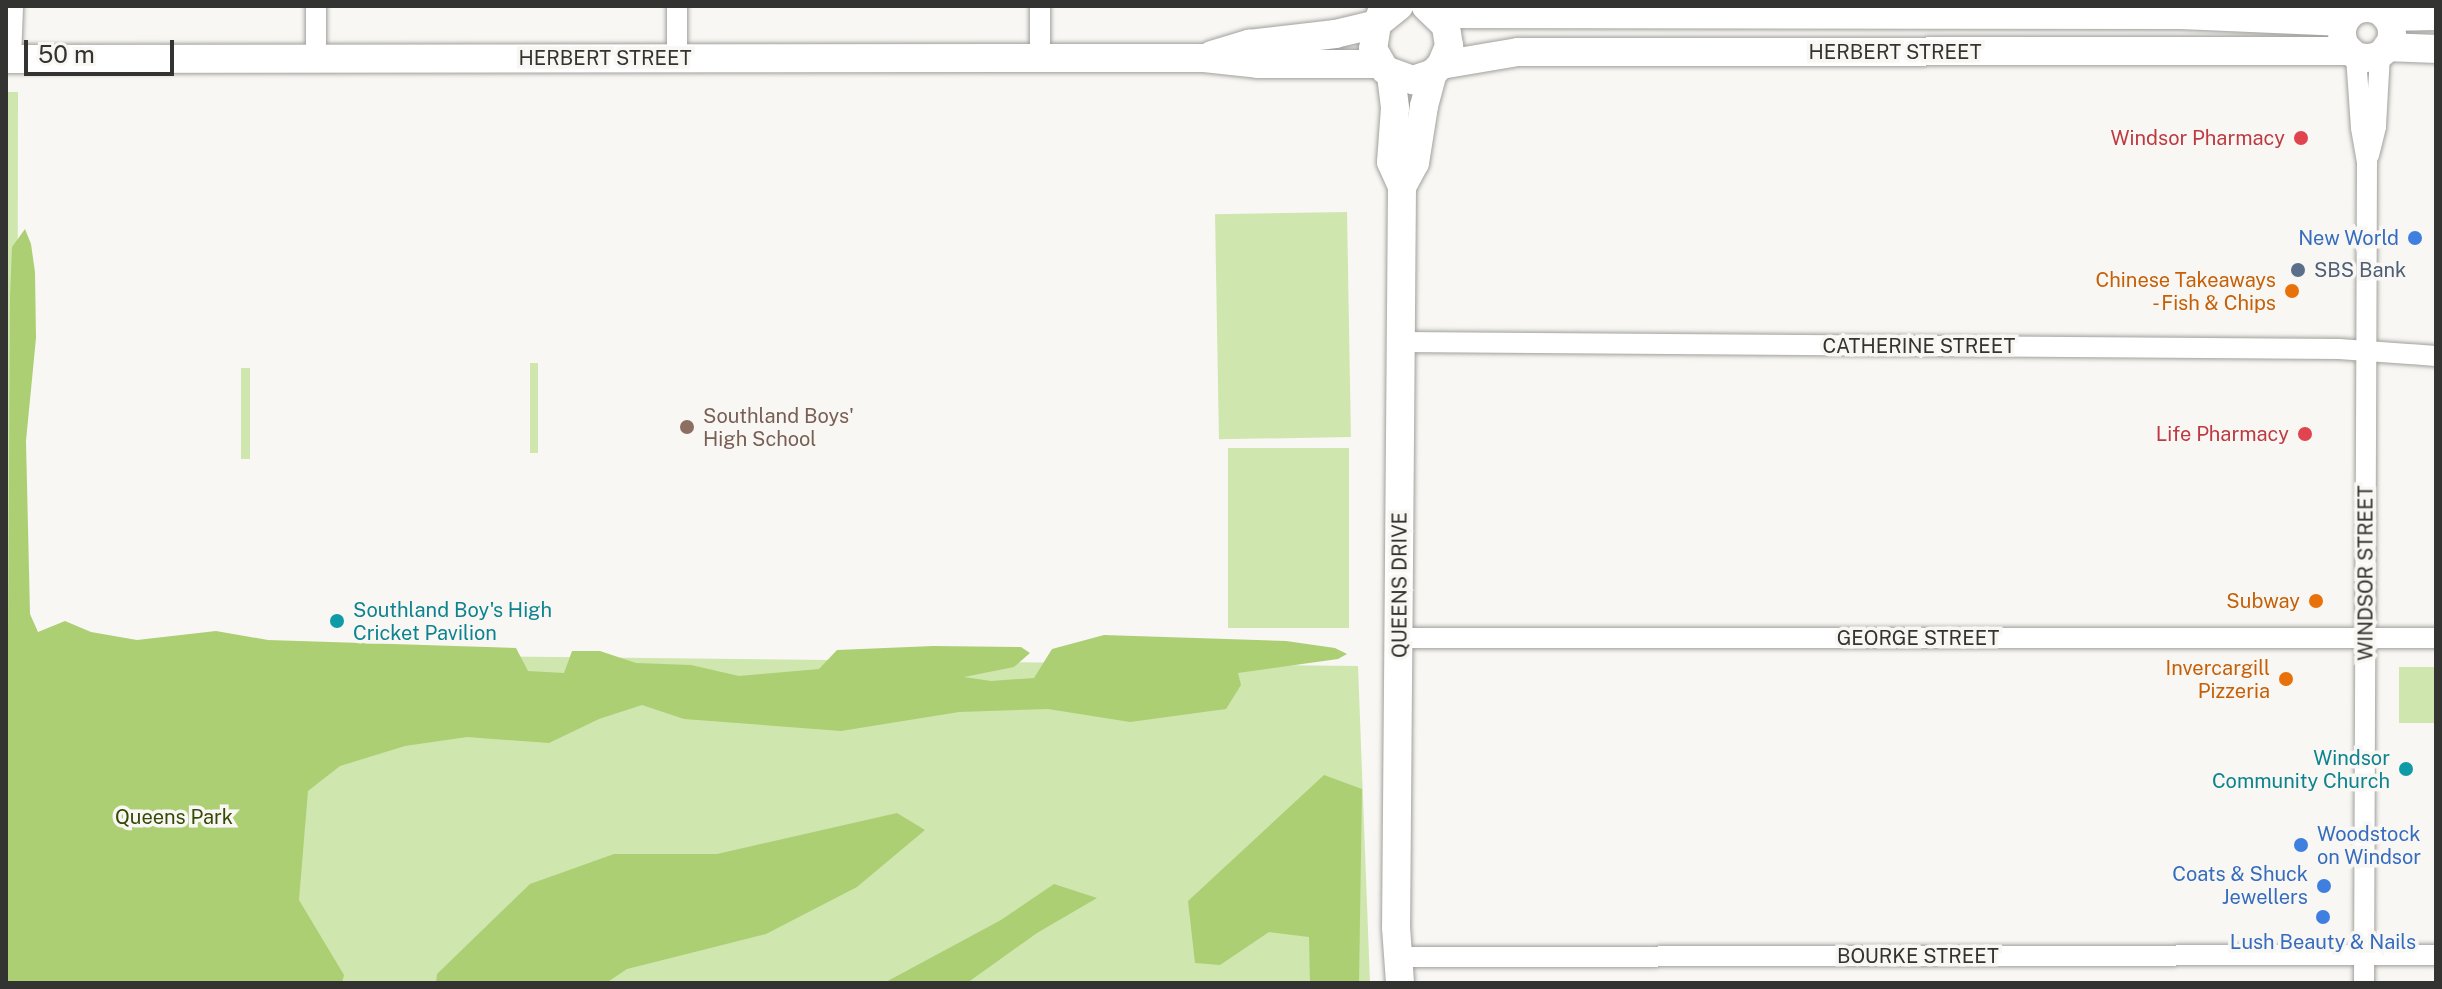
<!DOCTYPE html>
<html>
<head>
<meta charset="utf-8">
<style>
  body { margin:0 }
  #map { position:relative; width:2442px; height:989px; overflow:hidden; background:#f8f7f3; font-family:"Public Sans",sans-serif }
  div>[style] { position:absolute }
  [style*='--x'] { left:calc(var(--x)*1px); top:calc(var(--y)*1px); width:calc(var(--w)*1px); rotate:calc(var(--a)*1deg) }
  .green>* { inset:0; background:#cfe6af; transform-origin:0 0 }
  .forest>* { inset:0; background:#accf74 }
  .roads { filter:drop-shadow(0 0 2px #a1a09c) drop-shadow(0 0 2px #a1a09c) }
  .street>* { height:20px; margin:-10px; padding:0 10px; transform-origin:10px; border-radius:10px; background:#fff }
  .secondary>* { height:28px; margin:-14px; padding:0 14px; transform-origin:14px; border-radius:14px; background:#fff }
  .secondary>.ring { margin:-14px; padding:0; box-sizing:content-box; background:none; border:28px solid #fff; border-radius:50% }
  .dots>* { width:22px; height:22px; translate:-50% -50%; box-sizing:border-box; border:4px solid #f8f7f3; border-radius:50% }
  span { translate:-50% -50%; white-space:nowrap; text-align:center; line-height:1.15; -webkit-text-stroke:7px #f8f7f3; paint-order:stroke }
  .street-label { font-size:20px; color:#333331 }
  .health-label { font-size:20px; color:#be3a42 }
  .right { translate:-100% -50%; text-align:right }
  .shop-label { font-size:20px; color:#366cbe }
  .left { translate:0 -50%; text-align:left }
  .service-label { font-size:20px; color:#4e5e75 }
  .food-label { font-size:20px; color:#c56008 }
  .education-label { font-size:20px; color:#785e54 }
  .culture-label { font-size:20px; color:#0d838f }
  .park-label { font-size:20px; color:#364a06 }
  .frame { position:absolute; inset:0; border:8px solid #333331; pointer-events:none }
  .scale { position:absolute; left:24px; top:40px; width:150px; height:36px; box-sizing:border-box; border:4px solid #333331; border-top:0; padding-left:10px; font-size:24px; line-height:28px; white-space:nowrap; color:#333331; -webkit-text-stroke:6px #f8f7f3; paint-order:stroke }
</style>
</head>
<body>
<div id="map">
  <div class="green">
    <i style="clip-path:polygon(6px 92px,18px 92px,17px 651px,1358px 666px,1370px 983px,6px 983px)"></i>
    <i style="left:1347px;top:212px;width:225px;height:132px;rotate:89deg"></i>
    <i style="left:530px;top:363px;width:8px;height:90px"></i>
    <i style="left:241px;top:368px;width:9px;height:91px"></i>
    <i style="left:1228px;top:448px;width:121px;height:180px"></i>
    <i style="left:2436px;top:667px;width:56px;height:37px;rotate:90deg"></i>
  </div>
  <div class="forest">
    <i style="clip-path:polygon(25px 229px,31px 244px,35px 272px,36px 338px,26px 441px,30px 614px,38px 632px,65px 621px,91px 632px,137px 640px,216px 631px,268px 640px,516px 648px,528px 671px,564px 673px,572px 651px,600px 651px,636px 663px,691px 665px,739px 676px,819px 669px,837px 650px,933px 646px,1021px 647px,1030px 653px,1014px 667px,964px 677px,991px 681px,1034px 678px,1052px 649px,1104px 635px,1286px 641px,1335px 648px,1347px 654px,1338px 659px,1238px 673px,1241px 685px,1226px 709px,1130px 722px,1048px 709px,959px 712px,841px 731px,684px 719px,642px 705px,599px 719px,549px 743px,467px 737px,405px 746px,340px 766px,308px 791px,299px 900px,344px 975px,342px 983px,6px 983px,10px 297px,12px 247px)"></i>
    <i style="clip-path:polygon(1324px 775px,1362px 789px,1359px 983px,1310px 983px,1309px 937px,1269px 932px,1220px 965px,1195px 963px,1188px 901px)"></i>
    <i style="clip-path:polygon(897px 813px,925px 830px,857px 887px,766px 934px,627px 969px,606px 983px,436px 983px,437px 974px,530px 884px,614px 854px,717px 854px)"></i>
    <i style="clip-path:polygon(1054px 884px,1097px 898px,1037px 933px,967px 983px,884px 983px,1001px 920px)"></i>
  </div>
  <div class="roads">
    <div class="street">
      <i style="--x:316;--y:6;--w:53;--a:90"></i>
      <i style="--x:677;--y:6;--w:52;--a:90"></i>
      <i style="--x:2354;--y:11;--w:5;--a:-79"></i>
      <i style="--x:2356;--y:56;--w:72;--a:86"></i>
      <i style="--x:2361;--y:128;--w:36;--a:80"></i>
      <i style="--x:2367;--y:163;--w:820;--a:90.21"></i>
      <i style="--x:1040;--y:58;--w:52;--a:-90"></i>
      <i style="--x:11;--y:59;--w:53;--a:-87.8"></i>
      <i style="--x:2369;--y:155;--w:30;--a:-76"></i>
      <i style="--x:2376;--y:126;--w:72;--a:-86.8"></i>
      <i style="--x:1401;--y:342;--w:938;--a:0.43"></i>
      <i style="--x:2339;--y:349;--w:97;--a:4.1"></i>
      <i style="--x:1401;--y:638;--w:1035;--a:0"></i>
      <i style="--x:1400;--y:957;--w:1036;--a:-0.11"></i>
    </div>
    <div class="secondary">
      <i style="--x:1399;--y:6;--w:28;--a:141"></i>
      <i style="--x:1377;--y:24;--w:25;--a:99"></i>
      <i style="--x:1373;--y:49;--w:24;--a:60"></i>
      <i style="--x:1385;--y:70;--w:30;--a:20"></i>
      <i style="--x:1413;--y:80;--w:21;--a:-19"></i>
      <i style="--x:1433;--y:73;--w:11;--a:-45"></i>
      <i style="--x:1441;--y:65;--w:21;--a:-67"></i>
      <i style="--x:1449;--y:46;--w:20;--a:-99"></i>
      <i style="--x:1446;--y:26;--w:28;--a:-136"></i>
      <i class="ring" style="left:2342px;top:8px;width:22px;height:22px"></i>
      <i style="--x:1437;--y:14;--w:744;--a:0.08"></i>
      <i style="--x:2181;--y:15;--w:163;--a:2.5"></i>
      <i style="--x:2386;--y:17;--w:50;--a:-1.1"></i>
      <i style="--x:2387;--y:47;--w:49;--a:2.3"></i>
      <i style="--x:1212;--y:55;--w:39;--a:-17"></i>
      <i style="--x:1249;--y:44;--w:87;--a:-6.6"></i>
      <i style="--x:1335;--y:34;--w:43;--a:-13.4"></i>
      <i style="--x:1377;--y:24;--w:14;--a:-69"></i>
      <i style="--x:6;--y:59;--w:1198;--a:-0.05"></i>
      <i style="--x:1204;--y:58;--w:54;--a:6.3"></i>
      <i style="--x:1258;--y:64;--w:122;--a:0"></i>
      <i style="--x:1441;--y:65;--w:78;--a:-9.6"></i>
      <i style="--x:1518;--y:52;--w:832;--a:-0.07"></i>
      <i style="--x:1391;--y:75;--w:33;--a:83"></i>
      <i style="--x:1395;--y:108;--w:54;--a:94.2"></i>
      <i style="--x:1391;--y:162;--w:27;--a:66"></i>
      <i style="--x:1402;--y:187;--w:740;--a:90.46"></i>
      <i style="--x:1396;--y:927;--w:56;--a:85.9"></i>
      <i style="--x:1402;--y:187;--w:27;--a:-62"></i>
      <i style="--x:1415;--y:163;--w:58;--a:-81"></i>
      <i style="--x:1424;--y:106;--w:34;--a:-75"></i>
    </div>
  </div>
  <div class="dots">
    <i style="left:2301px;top:138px;background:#e0444e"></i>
    <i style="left:2415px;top:238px;background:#3f7fe0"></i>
    <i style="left:2298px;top:270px;background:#5c6f8a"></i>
    <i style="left:2292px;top:291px;background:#e8710a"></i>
    <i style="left:687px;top:427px;background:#8d6e63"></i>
    <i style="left:2305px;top:434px;background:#e0444e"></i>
    <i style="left:2316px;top:601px;background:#e8710a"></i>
    <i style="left:337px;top:621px;background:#0f9aa8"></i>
    <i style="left:2286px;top:679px;background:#e8710a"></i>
    <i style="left:2406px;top:769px;background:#0f9aa8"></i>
    <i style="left:2301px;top:845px;background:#3f7fe0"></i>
    <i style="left:2324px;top:886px;background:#3f7fe0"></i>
    <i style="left:2323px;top:917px;background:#3f7fe0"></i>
  </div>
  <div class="street-label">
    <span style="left:1895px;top:52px">HERBERT STREET</span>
    <span style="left:605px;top:58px">HERBERT STREET</span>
    <span style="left:1919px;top:346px">CATHERINE STREET</span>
    <span style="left:2366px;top:573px;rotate:-90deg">WINDSOR STREET</span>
    <span style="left:1400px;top:585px;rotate:-90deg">QUEENS DRIVE</span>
    <span style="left:1918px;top:638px">GEORGE STREET</span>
    <span style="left:1918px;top:956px">BOURKE STREET</span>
  </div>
  <div class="health-label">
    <span class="right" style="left:2285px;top:138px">Windsor Pharmacy</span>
    <span class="right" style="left:2289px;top:434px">Life Pharmacy</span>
  </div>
  <div class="shop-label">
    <span class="right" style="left:2399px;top:238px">New World</span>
    <span class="left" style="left:2317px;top:846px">Woodstock<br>on Windsor</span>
    <span class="right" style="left:2308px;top:886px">Coats &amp; Shuck<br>Jewellers</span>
    <span style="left:2323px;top:942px">Lush Beauty &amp; Nails</span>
  </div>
  <div class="service-label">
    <span class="left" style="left:2314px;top:270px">SBS Bank</span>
  </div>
  <div class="food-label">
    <span class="right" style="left:2276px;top:292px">Chinese Takeaways<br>- Fish &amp; Chips</span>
    <span class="right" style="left:2300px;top:601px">Subway</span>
    <span class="right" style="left:2270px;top:680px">Invercargill<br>Pizzeria</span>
  </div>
  <div class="education-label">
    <span class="left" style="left:703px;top:428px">Southland Boys'<br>High School</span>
  </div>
  <div class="culture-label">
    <span class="left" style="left:353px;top:622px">Southland Boy's High<br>Cricket Pavilion</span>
    <span class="right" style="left:2390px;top:770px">Windsor<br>Community Church</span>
  </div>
  <div class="park-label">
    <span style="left:174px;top:817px">Queens Park</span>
  </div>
  <div class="frame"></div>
  <div class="scale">50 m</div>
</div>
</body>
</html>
